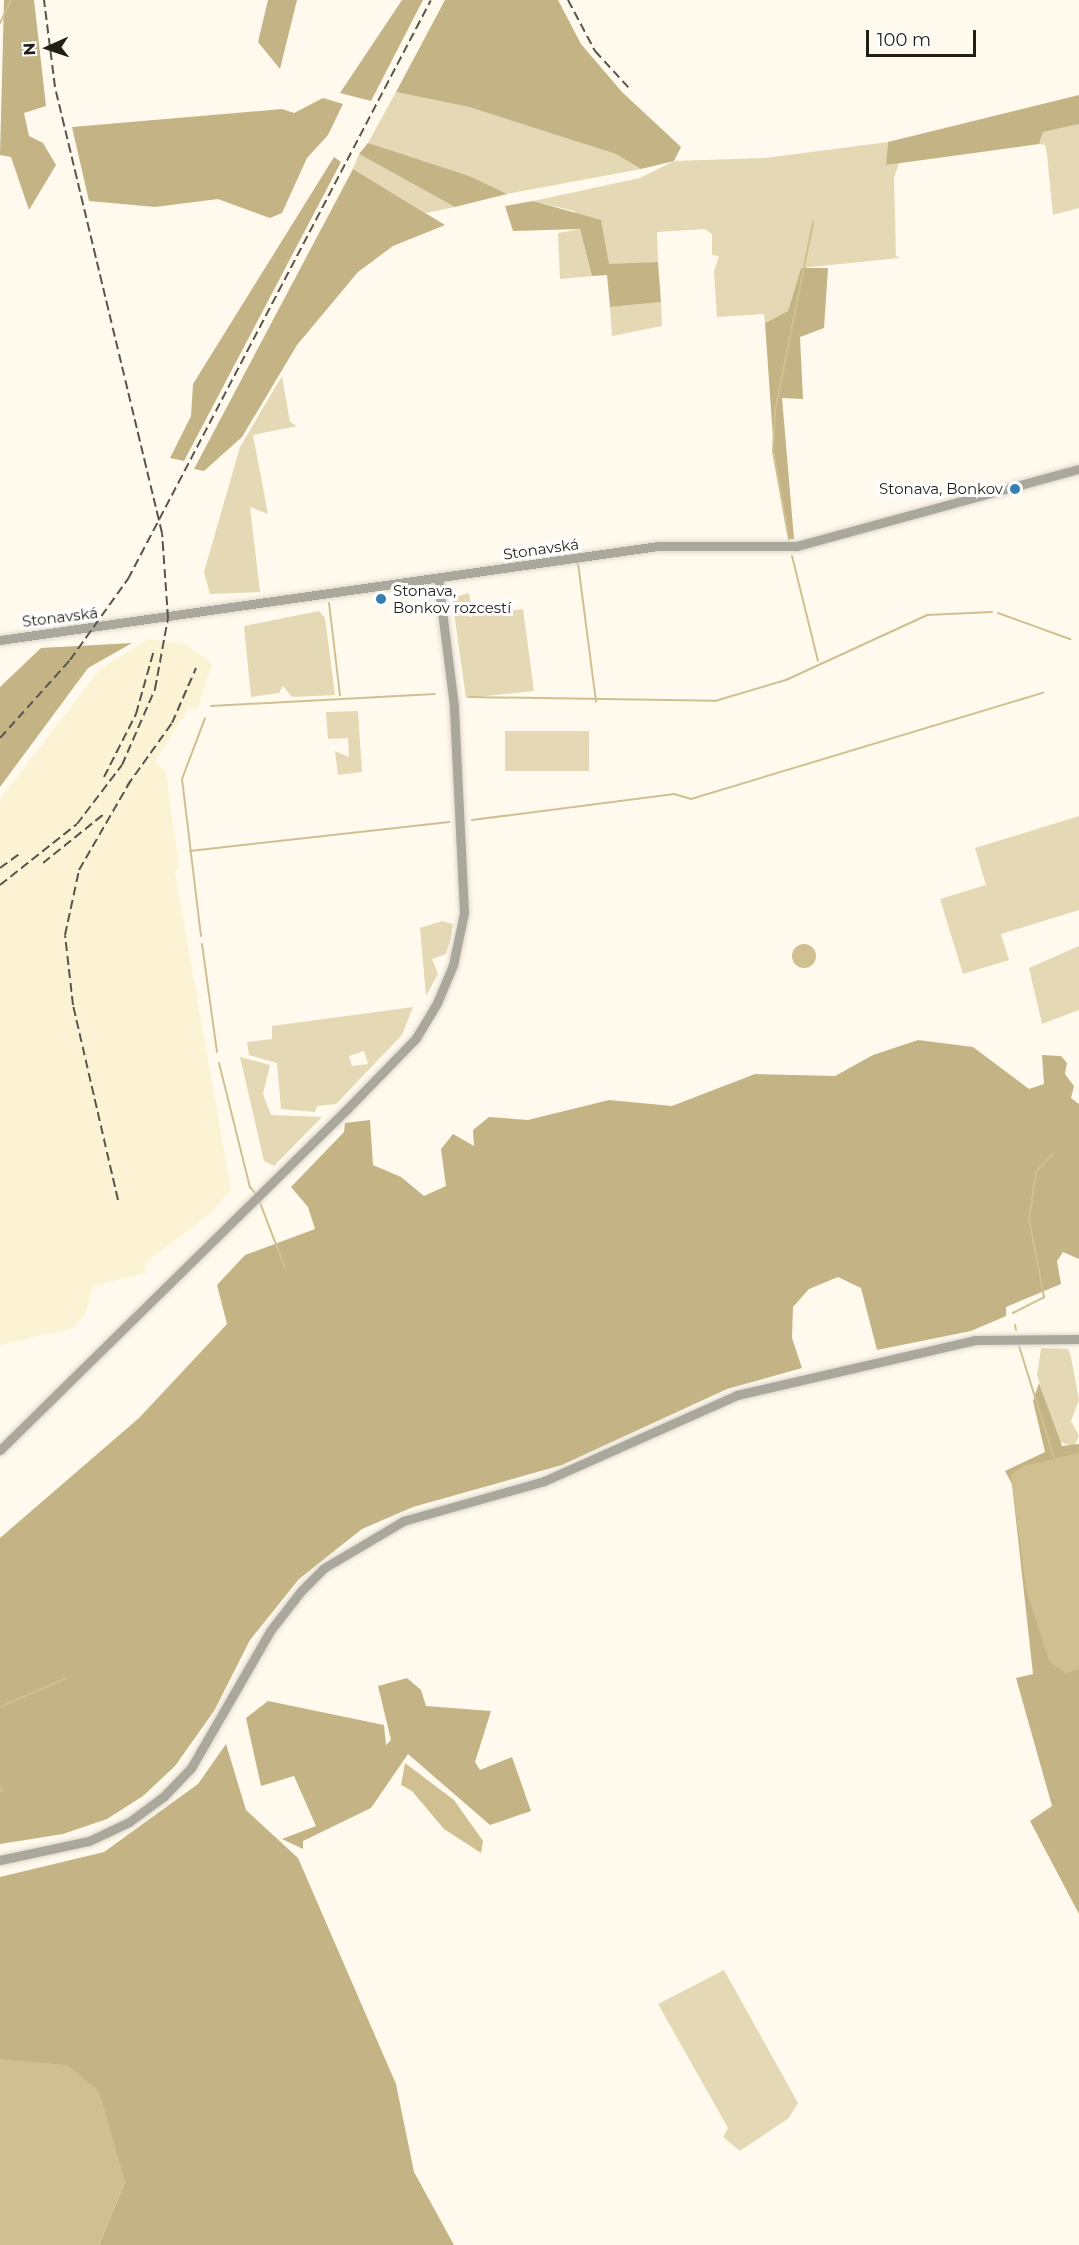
<!DOCTYPE html>
<html>
<head>
<meta charset="utf-8">
<style>
  body { margin:0 }
  #map { position:relative; width:1079px; height:2245px; overflow:hidden; background:#fffaed; font-family:Montserrat,sans-serif }
  div>[style] { position:absolute }
  [style*='--x'] { left:calc(var(--x)*1px); top:calc(var(--y)*1px); width:calc(var(--w)*1px); rotate:calc(var(--a)*1deg) }
  .built>* { inset:0; background:#fcf2d4 }
  .green>* { inset:0; background:#e4d8b5; transform-origin:0 0 }
  .forest>* { inset:0; background:#c3b385 }
  .water>* { inset:0; background:#d0c091 }
  .round { border-radius:50% }
  .stream>* { height:2px; margin:-1px; padding:0 1px; transform-origin:1px; border-radius:1px; background:#d0c091 }
  .roads { filter:drop-shadow(0 0 2px #dcd7cb) drop-shadow(0 0 2px #dcd7cb) }
  .minor>* { height:9px; margin:-4.5px; padding:0 4.5px; transform-origin:4.5px; border-radius:4.5px; background:#aaa79d }
  .rail>* { height:2px; margin-top:-1px; transform-origin:0; background:repeating-linear-gradient(90deg,#58554c 0 9px,transparent 0 13.5px) }
  .dots>* { width:16px; height:16px; translate:-50% -50%; box-sizing:border-box; border:3px solid #fff; border-radius:50% }
  span { translate:-50% -50%; white-space:nowrap; text-align:center; line-height:1.15; -webkit-text-stroke:6px #fff; paint-order:stroke }
  .poi-label { font-size:15px; color:#221f17 }
  .right { translate:-100% -50%; text-align:right }
  .left { translate:0 -50%; text-align:left }
  .street-label { font-size:15px; color:#221f17 }
  .north { position:absolute; left:18px; top:18px; width:60px; height:60px; -webkit-text-stroke:4px #fff; paint-order:stroke; rotate:267deg; font-size:16px; font-weight:700; line-height:24px; text-align:center; color:#221f17 }
  .north::after { content:''; display:block; margin:auto; width:21px; height:27px; background:#221f17; clip-path:polygon(50% 0,100% 100%,50% 72%,0 100%) }
  .scale { position:absolute; left:866px; top:30px; width:110px; height:27px; box-sizing:border-box; border:3px solid #221f17; border-top:0; padding-left:8px; font-size:18px; line-height:21px; white-space:nowrap; color:#221f17; -webkit-text-stroke:4px #fff; paint-order:stroke }
</style>
</head>
<body>
<div id="map">
  <div class="built">
    <i style="clip-path:polygon(148px 639px,186px 644px,212px 664px,198px 708px,189px 707px,155px 762px,166px 772px,179px 867px,175px 872px,231px 1190px,210px 1214px,145px 1263px,146px 1273px,93px 1286px,86px 1313px,74px 1328px,0 1345px,0 799px,100px 669px)"></i>
  </div>
  <div class="green">
    <i style="clip-path:polygon(396px 92px,469px 107px,616px 154px,641px 169px,507px 194px,368px 143px)"></i>
    <i style="clip-path:polygon(1079px 124px,1079px 208px,1053px 215px,1047px 155px,1045px 145px,1039px 144px,1043px 132px)"></i>
    <i style="clip-path:polygon(888px 142px,886px 165px,899px 163px,894px 178px,896px 256px,900px 258px,801px 268px,788px 311px,765px 323px,764px 314px,717px 317px,714px 271px,719px 256px,712px 255px,712px 234px,705px 229px,657px 232px,658px 262px,609px 265px,574px 211px,533px 201px,640px 178px,674px 161px,765px 158px)"></i>
    <i style="clip-path:polygon(359px 154px,455px 207px,426px 213px,353px 169px)"></i>
    <i style="clip-path:polygon(580px 229px,592px 276px,560px 279px,558px 233px)"></i>
    <i style="clip-path:polygon(661px 302px,662px 326px,612px 336px,610px 307px)"></i>
    <i style="clip-path:polygon(282px 376px,290px 422px,297px 426px,253px 435px,268px 514px,250px 507px,260px 592px,210px 594px,204px 572px,240px 447px)"></i>
    <i style="clip-path:polygon(469px 593px,473px 616px,523px 609px,534px 691px,466px 698px,452px 598px)"></i>
    <i style="clip-path:polygon(319px 611px,325px 618px,335px 695px,292px 697px,283px 686px,279px 693px,251px 697px,244px 626px)"></i>
    <i style="clip-path:polygon(358px 711px,362px 772px,338px 775px,335px 751px,349px 757px,348px 738px,328px 739px,326px 712px)"></i>
    <i style="left:505px;top:731px;width:84px;height:40px"></i>
    <i style="clip-path:polygon(1079px 816px,1079px 910px,1001px 934px,1009px 960px,963px 974px,940px 899px,986px 885px,975px 848px)"></i>
    <i style="clip-path:polygon(442px 921px,453px 924px,451px 938px,446px 954px,432px 959px,438px 974px,426px 996px,420px 928px)"></i>
    <i style="clip-path:polygon(1079px 946px,1079px 1010px,1042px 1024px,1029px 968px)"></i>
    <i style="clip-path:polygon(evenodd,413px 1007px,402px 1035px,336px 1104px,317px 1106px,315px 1112px,281px 1109px,277px 1063px,249px 1055px,247px 1042px,272px 1039px,272px 1026px,413px 1007px,364px 1051px,368px 1064px,352px 1066px,349px 1056px,364px 1051px)"></i>
    <i style="clip-path:polygon(240px 1057px,270px 1065px,263px 1094px,271px 1115px,322px 1117px,274px 1166px,264px 1161px)"></i>
    <i style="clip-path:polygon(1041px 1348px,1068px 1349px,1071px 1357px,1079px 1400px,1071px 1421px,1079px 1436px,1074px 1447px,1058px 1441px,1037px 1375px)"></i>
    <i style="clip-path:polygon(724px 1970px,798px 2103px,789px 2118px,740px 2151px,723px 2137px,728px 2128px,658px 2004px)"></i>
  </div>
  <div class="forest">
    <i style="clip-path:polygon(4px 0,34px 0,46px 106px,24px 113px,29px 136px,43px 143px,56px 165px,29px 210px,11px 157px,0 155px)"></i>
    <i style="clip-path:polygon(268px 0,297px 0,280px 69px,258px 42px)"></i>
    <i style="clip-path:polygon(402px 0,423px 0,371px 101px,340px 93px)"></i>
    <i style="clip-path:polygon(445px 0,558px 0,581px 44px,622px 92px,681px 147px,674px 161px,641px 169px,616px 154px,469px 107px,396px 92px)"></i>
    <i style="clip-path:polygon(1079px 95px,1079px 124px,1043px 132px,1039px 144px,886px 165px,888px 142px)"></i>
    <i style="clip-path:polygon(323px 98px,343px 104px,328px 135px,307px 158px,282px 213px,270px 218px,218px 199px,155px 207px,89px 201px,72px 127px,282px 109px,294px 113px)"></i>
    <i style="clip-path:polygon(368px 143px,469px 176px,507px 194px,455px 207px,359px 154px)"></i>
    <i style="clip-path:polygon(334px 157px,341px 162px,184px 461px,170px 458px,191px 416px,193px 384px)"></i>
    <i style="clip-path:polygon(353px 169px,445px 225px,393px 246px,358px 272px,297px 345px,242px 437px,204px 471px,194px 469px)"></i>
    <i style="clip-path:polygon(533px 201px,601px 220px,609px 264px,658px 262px,661px 302px,610px 307px,607px 275px,592px 276px,580px 229px,513px 231px,505px 206px)"></i>
    <i style="clip-path:polygon(801px 268px,828px 268px,824px 328px,800px 337px,803px 399px,782px 398px,794px 539px,789px 539px,774px 452px,765px 323px,788px 311px)"></i>
    <i style="clip-path:polygon(132px 643px,88px 668px,0 787px,0 687px,41px 648px)"></i>
    <i style="clip-path:polygon(918px 1040px,973px 1047px,1029px 1089px,1044px 1084px,1042px 1055px,1061px 1056px,1067px 1063px,1065px 1074px,1074px 1086px,1071px 1098px,1079px 1104px,1079px 1259px,1063px 1252px,1057px 1261px,1061px 1284px,1006px 1307px,1006px 1316px,971px 1331px,877px 1350px,861px 1288px,838px 1277px,809px 1289px,793px 1307px,792px 1338px,802px 1368px,727px 1389px,562px 1465px,413px 1507px,362px 1529px,299px 1579px,250px 1640px,214px 1711px,175px 1766px,143px 1796px,107px 1819px,63px 1834px,0 1844px,0 1538px,139px 1418px,227px 1324px,217px 1285px,245px 1255px,315px 1229px,308px 1207px,291px 1187px,344px 1132px,345px 1123px,370px 1120px,373px 1165px,401px 1177px,424px 1196px,446px 1186px,441px 1149px,453px 1134px,474px 1146px,473px 1130px,489px 1117px,528px 1120px,609px 1100px,672px 1106px,755px 1074px,835px 1076px,873px 1055px)"></i>
    <i style="clip-path:polygon(1039px 1383px,1062px 1446px,1079px 1444px,1079px 1914px,1030px 1821px,1052px 1806px,1016px 1678px,1033px 1674px,1012px 1484px,1005px 1471px,1045px 1452px,1033px 1401px)"></i>
    <i style="clip-path:polygon(407px 1678px,421px 1690px,426px 1706px,491px 1711px,475px 1762px,480px 1770px,512px 1757px,531px 1811px,490px 1825px,408px 1754px,371px 1808px,303px 1841px,303px 1849px,282px 1839px,316px 1826px,294px 1776px,261px 1786px,246px 1718px,268px 1701px,384px 1725px,386px 1745px,391px 1740px,378px 1686px)"></i>
    <i style="clip-path:polygon(226px 1744px,246px 1810px,298px 1858px,396px 2084px,414px 2172px,454px 2245px,99px 2245px,125px 2182px,0 2059px,0 1877px,104px 1852px,198px 1784px)"></i>
  </div>
  <div class="water">
    <i class="round" style="left:792px;top:944px;width:24px;height:24px"></i>
    <i style="clip-path:polygon(1079px 1453px,1079px 1669px,1066px 1673px,1049px 1661px,1026px 1589px,1011px 1475px,1023px 1466px)"></i>
    <i style="clip-path:polygon(405px 1763px,454px 1800px,483px 1841px,481px 1853px,444px 1829px,412px 1791px,401px 1785px)"></i>
    <i style="clip-path:polygon(0 2059px,67px 2065px,99px 2091px,125px 2182px,99px 2245px,0 2245px)"></i>
  </div>
  <div class="stream">
    <i style="--x:0;--y:23;--w:25;--a:-64"></i>
    <i style="--x:789;--y:540;--w:90;--a:-100.2"></i>
    <i style="--x:773;--y:451;--w:40;--a:-87.1"></i>
    <i style="--x:775;--y:411;--w:193;--a:-78.6"></i>
    <i style="--x:792;--y:556;--w:108;--a:76.1"></i>
    <i style="--x:578;--y:563;--w:140;--a:82.6"></i>
    <i style="--x:329;--y:603;--w:93;--a:83.2"></i>
    <i style="--x:998;--y:613;--w:77;--a:19.9"></i>
    <i style="--x:469;--y:697;--w:246;--a:0.9"></i>
    <i style="--x:715;--y:701;--w:74;--a:-16.5"></i>
    <i style="--x:786;--y:680;--w:155;--a:-24.7"></i>
    <i style="--x:927;--y:615;--w:65;--a:-2.6"></i>
    <i style="--x:211;--y:706;--w:224;--a:-3.1"></i>
    <i style="--x:472;--y:820;--w:204;--a:-7.3"></i>
    <i style="--x:674;--y:794;--w:18;--a:16"></i>
    <i style="--x:691;--y:799;--w:368;--a:-16.8"></i>
    <i style="--x:190;--y:851;--w:261;--a:-6.4"></i>
    <i style="--x:201;--y:936;--w:158;--a:-96.9"></i>
    <i style="--x:182;--y:779;--w:65;--a:-69.3"></i>
    <i style="--x:202;--y:944;--w:109;--a:82.1"></i>
    <i style="--x:219;--y:1063;--w:128;--a:76"></i>
    <i style="--x:250;--y:1187;--w:11;--a:49"></i>
    <i style="--x:259;--y:1200;--w:73;--a:69.1"></i>
    <i style="--x:1013;--y:1313;--w:35;--a:-27"></i>
    <i style="--x:1044;--y:1297;--w:79;--a:-100.9"></i>
    <i style="--x:1029;--y:1219;--w:48;--a:-81.5"></i>
    <i style="--x:1036;--y:1172;--w:25;--a:-47"></i>
    <i style="--x:1015;--y:1325;--w:5;--a:79"></i>
    <i style="--x:1019;--y:1346;--w:117;--a:72.6"></i>
    <i style="--x:0;--y:1707;--w:70;--a:-23.6"></i>
    <i style="--x:0;--y:1786;--w:5;--a:68"></i>
  </div>
  <div class="roads">
    <div class="minor">
      <i style="--x:0;--y:640;--w:665;--a:-8.13"></i>
      <i style="--x:658;--y:546;--w:139;--a:0"></i>
      <i style="--x:797;--y:546;--w:292;--a:-15.3"></i>
      <i style="--x:0;--y:1450;--w:487;--a:-44.5"></i>
      <i style="--x:347;--y:1109;--w:99;--a:-45.8"></i>
      <i style="--x:416;--y:1038;--w:41;--a:-59"></i>
      <i style="--x:437;--y:1003;--w:41;--a:-67.2"></i>
      <i style="--x:453;--y:965;--w:53;--a:-78.1"></i>
      <i style="--x:464;--y:913;--w:207;--a:-92.8"></i>
      <i style="--x:454;--y:706;--w:128;--a:-97.2"></i>
      <i style="--x:0;--y:1860;--w:91;--a:-12.1"></i>
      <i style="--x:89;--y:1841;--w:44;--a:-25.4"></i>
      <i style="--x:129;--y:1822;--w:44;--a:-36.6"></i>
      <i style="--x:164;--y:1796;--w:39;--a:-46"></i>
      <i style="--x:191;--y:1768;--w:158;--a:-60"></i>
      <i style="--x:270;--y:1631;--w:51;--a:-52.2"></i>
      <i style="--x:301;--y:1591;--w:33;--a:-45"></i>
      <i style="--x:324;--y:1568;--w:92;--a:-30.7"></i>
      <i style="--x:403;--y:1521;--w:147;--a:-15.8"></i>
      <i style="--x:544;--y:1481;--w:211;--a:-24"></i>
      <i style="--x:737;--y:1395;--w:244;--a:-13"></i>
      <i style="--x:975;--y:1340;--w:104;--a:-0.6"></i>
    </div>
  </div>
  <div class="rail">
    <i style="--x:568;--y:0;--w:58;--a:62.1"></i>
    <i style="--x:595;--y:51;--w:50;--a:47.4"></i>
    <i style="--x:0;--y:738;--w:105;--a:-48.1"></i>
    <i style="--x:70;--y:660;--w:100;--a:-54.4"></i>
    <i style="--x:128;--y:579;--w:653;--a:-62.38"></i>
    <i style="--x:104;--y:777;--w:71;--a:-63.1"></i>
    <i style="--x:136;--y:714;--w:66;--a:-74.3"></i>
    <i style="--x:127;--y:786;--w:77;--a:-54.5"></i>
    <i style="--x:172;--y:723;--w:60;--a:-66.4"></i>
    <i style="--x:43;--y:863;--w:78;--a:-38.8"></i>
    <i style="--x:0;--y:868;--w:24;--a:-36"></i>
    <i style="--x:0;--y:885;--w:98;--a:-38.4"></i>
    <i style="--x:77;--y:824;--w:74;--a:-52.7"></i>
    <i style="--x:122;--y:765;--w:83;--a:-66.5"></i>
    <i style="--x:155;--y:689;--w:72;--a:-79.6"></i>
    <i style="--x:168;--y:618;--w:85;--a:-94"></i>
    <i style="--x:162;--y:533;--w:459;--a:-103.5"></i>
    <i style="--x:55;--y:87;--w:88;--a:-97.2"></i>
    <i style="--x:118;--y:1200;--w:200;--a:-103"></i>
    <i style="--x:73;--y:1005;--w:70;--a:-96.5"></i>
    <i style="--x:65;--y:935;--w:66;--a:-77.8"></i>
    <i style="--x:79;--y:870;--w:104;--a:-60"></i>
  </div>
  <div class="dots">
    <i style="left:1015px;top:489px;background:#347eb2"></i>
    <i style="left:381px;top:599px;background:#347eb2"></i>
  </div>
  <div class="poi-label">
    <span class="right" style="left:1003px;top:489px">Stonava, Bonkov</span>
    <span class="left" style="left:393px;top:599px">Stonava,<br>Bonkov rozcestí</span>
  </div>
  <div class="street-label">
    <span style="left:541px;top:549px;rotate:-8deg">Stonavská</span>
    <span style="left:60px;top:617px;rotate:-7deg">Stonavská</span>
  </div>
  <div class="north">N</div>
  <div class="scale">100 m</div>
</div>
</body>
</html>
